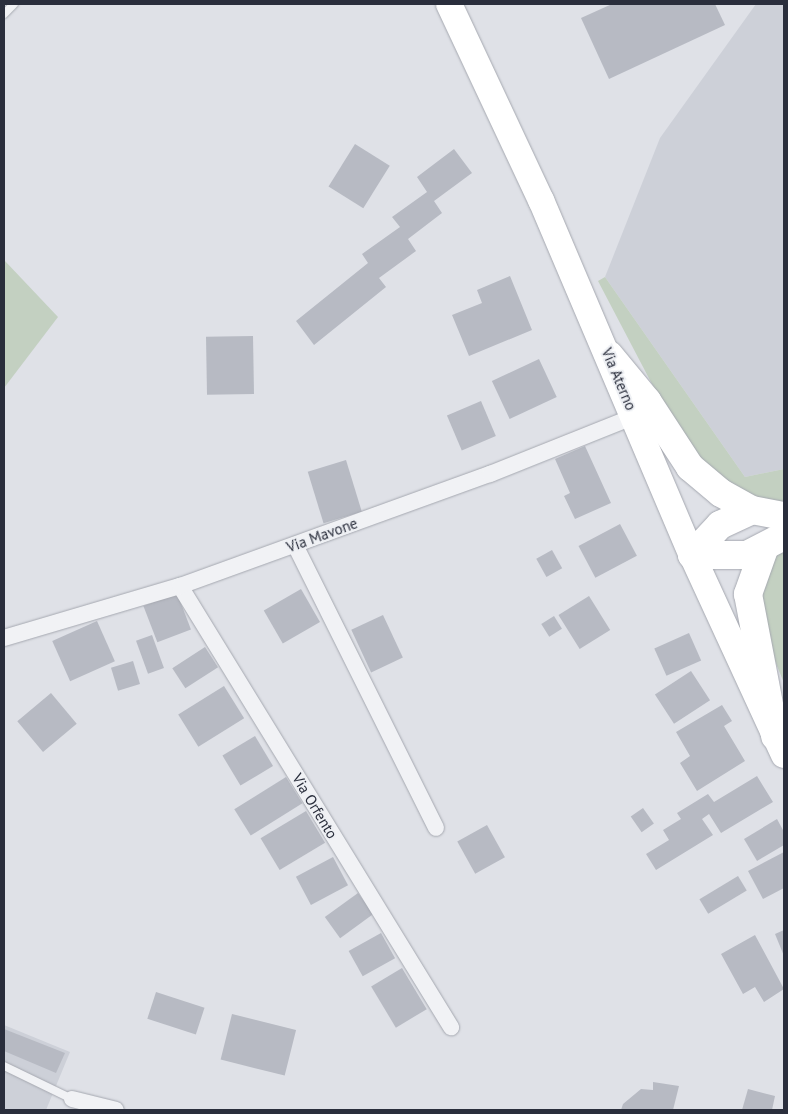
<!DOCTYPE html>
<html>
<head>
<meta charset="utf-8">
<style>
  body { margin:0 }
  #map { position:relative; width:788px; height:1114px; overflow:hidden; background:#dfe1e7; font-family:"PT Sans",sans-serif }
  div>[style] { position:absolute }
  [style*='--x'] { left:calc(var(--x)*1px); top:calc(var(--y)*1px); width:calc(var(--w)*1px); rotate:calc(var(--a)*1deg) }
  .built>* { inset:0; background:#cdd0d8 }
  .green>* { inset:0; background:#c3d0c1 }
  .building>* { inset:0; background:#b7bac3; transform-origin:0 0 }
  .roads { filter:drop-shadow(0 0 1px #a5a8b0) drop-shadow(0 0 1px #a5a8b0) }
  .service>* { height:8px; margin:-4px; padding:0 4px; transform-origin:4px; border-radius:4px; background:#f1f2f5 }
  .minor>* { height:16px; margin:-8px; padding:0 8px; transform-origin:8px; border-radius:8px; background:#f1f2f5 }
  .primary>* { height:26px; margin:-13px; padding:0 13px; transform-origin:13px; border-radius:13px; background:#fff }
  .trunk>* { height:28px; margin:-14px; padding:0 14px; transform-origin:14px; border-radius:14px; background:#fff }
  span { translate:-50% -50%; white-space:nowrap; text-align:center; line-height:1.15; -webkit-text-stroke:4px #eef0f4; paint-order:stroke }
  .street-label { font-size:15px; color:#2a2e3c }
  .frame { position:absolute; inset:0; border:5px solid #2a2e3c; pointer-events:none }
</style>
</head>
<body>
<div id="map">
  <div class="built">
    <i style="clip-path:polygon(756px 4px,784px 4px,784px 469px,745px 477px,605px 277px,660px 138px)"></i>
    <i style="clip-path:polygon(4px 1025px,70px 1052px,46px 1110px,4px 1110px)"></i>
  </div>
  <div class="green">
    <i style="clip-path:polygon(5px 261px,58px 317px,4px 388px,4px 263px)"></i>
    <i style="clip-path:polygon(605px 277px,745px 477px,784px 469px,784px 507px,741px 494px,704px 464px,653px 386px,598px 281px)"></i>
    <i style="clip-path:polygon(784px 548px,784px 683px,775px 661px,760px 588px,777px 553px)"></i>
  </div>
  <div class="building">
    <i style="clip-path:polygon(612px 4px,715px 4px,725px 25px,609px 79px,581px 18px)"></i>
    <i style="left:355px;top:144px;width:41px;height:50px;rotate:32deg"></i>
    <i style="clip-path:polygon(454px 149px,472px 173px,434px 201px,442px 213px,408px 239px,416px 251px,379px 278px,386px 287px,314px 345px,296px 321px,368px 263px,362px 254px,400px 227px,392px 217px,427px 192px,417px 177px)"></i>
    <i style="clip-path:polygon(510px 276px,532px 330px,469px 356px,452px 315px,482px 303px,477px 290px)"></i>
    <i style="left:253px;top:336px;width:58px;height:47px;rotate:89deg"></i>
    <i style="left:539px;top:359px;width:42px;height:52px;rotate:65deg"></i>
    <i style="left:481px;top:401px;width:38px;height:37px;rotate:67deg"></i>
    <i style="clip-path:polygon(585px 446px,611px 503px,575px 519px,564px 496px,570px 493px,555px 459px)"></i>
    <i style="left:346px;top:460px;width:54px;height:40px;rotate:73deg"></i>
    <i style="left:620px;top:524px;width:36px;height:47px;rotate:62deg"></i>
    <i style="left:552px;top:550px;width:21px;height:18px;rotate:61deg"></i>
    <i style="left:301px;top:589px;width:38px;height:43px;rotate:60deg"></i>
    <i style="left:177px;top:593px;width:39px;height:36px;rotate:69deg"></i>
    <i style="left:589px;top:596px;width:40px;height:36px;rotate:58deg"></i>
    <i style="left:383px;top:615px;width:47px;height:35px;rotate:65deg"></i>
    <i style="left:554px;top:616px;width:15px;height:15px;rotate:58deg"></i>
    <i style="left:97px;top:621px;width:44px;height:49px;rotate:66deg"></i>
    <i style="left:689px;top:633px;width:30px;height:38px;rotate:66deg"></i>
    <i style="left:152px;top:635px;width:35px;height:17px;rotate:70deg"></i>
    <i style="left:205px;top:647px;width:24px;height:39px;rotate:57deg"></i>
    <i style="left:133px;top:661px;width:24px;height:23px;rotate:73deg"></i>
    <i style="left:691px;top:671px;width:35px;height:43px;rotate:57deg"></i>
    <i style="left:224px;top:686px;width:38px;height:54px;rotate:58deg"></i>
    <i style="left:51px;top:693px;width:40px;height:44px;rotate:50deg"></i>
    <i style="clip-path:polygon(722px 705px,732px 721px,724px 726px,745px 761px,697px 791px,680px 763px,690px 756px,676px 732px)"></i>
    <i style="left:255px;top:736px;width:35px;height:38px;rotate:59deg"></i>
    <i style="clip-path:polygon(757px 776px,773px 802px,721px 833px,709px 814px,702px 819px,713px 835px,656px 870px,646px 854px,669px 840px,663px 830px,681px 819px,677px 813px,708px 794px,714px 802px)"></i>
    <i style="left:286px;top:777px;width:31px;height:61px;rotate:58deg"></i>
    <i style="left:643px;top:808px;width:19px;height:15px;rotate:55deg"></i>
    <i style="left:306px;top:811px;width:37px;height:53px;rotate:59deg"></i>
    <i style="clip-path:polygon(777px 819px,784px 832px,784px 845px,757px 861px,744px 839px)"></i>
    <i style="left:487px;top:825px;width:37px;height:34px;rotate:61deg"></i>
    <i style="clip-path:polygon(784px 852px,784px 888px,763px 899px,748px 871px)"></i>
    <i style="left:333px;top:857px;width:32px;height:42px;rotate:62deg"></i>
    <i style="left:738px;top:876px;width:17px;height:45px;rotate:59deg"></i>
    <i style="left:358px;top:893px;width:26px;height:41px;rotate:54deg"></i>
    <i style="clip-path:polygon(784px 930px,784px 956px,775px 934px)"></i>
    <i style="left:381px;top:933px;width:29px;height:37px;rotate:61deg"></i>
    <i style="clip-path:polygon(755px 935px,784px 989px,764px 1002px,755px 987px,743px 994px,721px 954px)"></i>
    <i style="left:402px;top:968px;width:48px;height:36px;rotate:59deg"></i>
    <i style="left:156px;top:992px;width:51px;height:28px;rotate:18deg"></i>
    <i style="left:232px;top:1014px;width:66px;height:47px;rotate:14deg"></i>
    <i style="clip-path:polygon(4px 1029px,65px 1053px,56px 1073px,4px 1051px)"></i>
    <i style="clip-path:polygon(653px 1082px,679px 1086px,673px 1110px,621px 1110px,623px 1104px,641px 1089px,653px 1090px)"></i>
    <i style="clip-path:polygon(748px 1089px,775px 1096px,772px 1110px,742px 1110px)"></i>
  </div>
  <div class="roads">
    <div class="service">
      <i style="--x:4;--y:14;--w:14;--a:-45"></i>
      <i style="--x:4;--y:1066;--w:76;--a:25.9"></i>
    </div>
    <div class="minor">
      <i style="--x:295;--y:545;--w:316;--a:63.5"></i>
      <i style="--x:180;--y:586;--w:518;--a:58.43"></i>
      <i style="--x:4;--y:638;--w:184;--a:-16.5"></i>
      <i style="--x:180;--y:586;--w:330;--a:-19.9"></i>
      <i style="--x:490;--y:474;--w:156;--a:-21.8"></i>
      <i style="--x:72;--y:1099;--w:45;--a:14"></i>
    </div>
    <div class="primary">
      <i style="--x:449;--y:4;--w:217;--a:64.9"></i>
      <i style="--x:541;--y:200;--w:386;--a:67"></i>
      <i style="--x:692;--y:555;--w:220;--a:65.3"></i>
    </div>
    <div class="trunk">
      <i style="--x:609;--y:355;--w:60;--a:50.4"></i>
      <i style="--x:647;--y:401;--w:79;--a:56.9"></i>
      <i style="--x:690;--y:467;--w:40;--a:40"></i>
      <i style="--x:721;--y:493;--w:35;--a:29"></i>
      <i style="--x:752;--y:510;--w:33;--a:11"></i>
      <i style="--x:764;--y:549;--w:48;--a:109.6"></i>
      <i style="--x:748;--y:594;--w:145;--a:79.2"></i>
      <i style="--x:692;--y:555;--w:55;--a:0"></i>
      <i style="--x:747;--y:555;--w:42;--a:-27.2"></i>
      <i style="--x:692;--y:555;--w:41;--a:-47"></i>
      <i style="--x:720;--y:525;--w:35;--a:-25"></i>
    </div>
  </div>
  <div class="street-label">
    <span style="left:619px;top:379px;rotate:67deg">Via Aterno</span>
    <span style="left:322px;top:535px;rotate:-20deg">Via Mavone</span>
    <span style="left:315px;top:806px;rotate:59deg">Via Orfento</span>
  </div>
  <div class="frame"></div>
</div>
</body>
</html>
